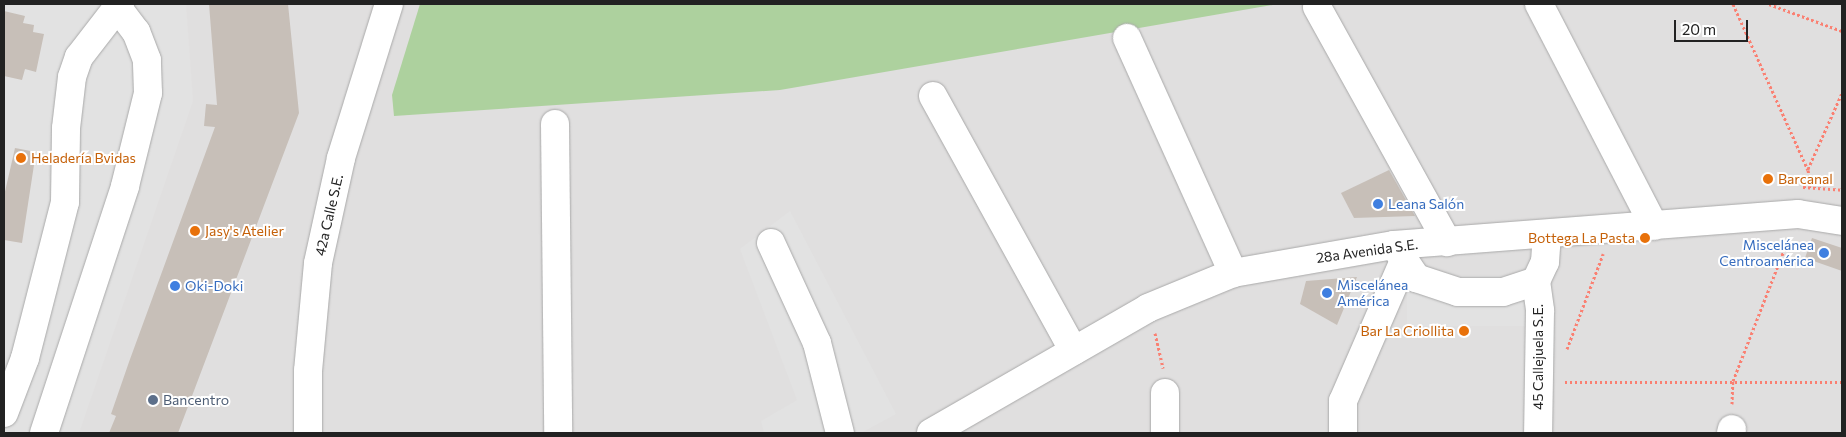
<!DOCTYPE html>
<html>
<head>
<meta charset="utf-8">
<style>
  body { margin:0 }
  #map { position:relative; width:1846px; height:437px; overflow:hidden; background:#f2efe9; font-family:Commissioner,sans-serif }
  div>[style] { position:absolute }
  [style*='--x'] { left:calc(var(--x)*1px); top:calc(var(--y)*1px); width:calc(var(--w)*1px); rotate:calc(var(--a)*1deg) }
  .residential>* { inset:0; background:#e0dfdf; transform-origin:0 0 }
  .forest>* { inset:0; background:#add19e }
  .parking>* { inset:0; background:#e2e2e2; transform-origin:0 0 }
  .building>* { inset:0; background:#c7bfb8 }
  .path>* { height:3px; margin-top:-1.5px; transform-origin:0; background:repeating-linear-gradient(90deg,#fa8072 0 2.5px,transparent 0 5px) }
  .roads { filter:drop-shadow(0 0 1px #a9a9a9) drop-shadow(0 0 1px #a9a9a9) }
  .minor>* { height:28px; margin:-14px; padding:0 14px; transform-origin:14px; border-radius:14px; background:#fff }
  .dots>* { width:14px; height:14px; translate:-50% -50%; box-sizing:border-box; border:2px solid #fff; border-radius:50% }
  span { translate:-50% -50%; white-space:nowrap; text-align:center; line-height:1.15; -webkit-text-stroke:4px #fff; paint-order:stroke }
  .food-label { font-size:14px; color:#c56008 }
  .left { translate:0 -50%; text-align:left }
  .right { translate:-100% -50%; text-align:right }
  .shop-label { font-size:14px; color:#366cbe }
  .street-label { font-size:14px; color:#222 }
  .service-label { font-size:14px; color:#4e5e75 }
  .frame { position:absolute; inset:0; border:5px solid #222; pointer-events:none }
  .scale { position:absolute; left:1674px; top:20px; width:74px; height:22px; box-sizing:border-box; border:2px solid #222; border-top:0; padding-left:6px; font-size:15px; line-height:18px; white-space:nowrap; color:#222; -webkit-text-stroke:4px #fff; paint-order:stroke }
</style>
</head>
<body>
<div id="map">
  <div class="residential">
    <i style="left:4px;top:4px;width:1838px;height:429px"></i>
  </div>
  <div class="forest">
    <i style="clip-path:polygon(420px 4px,1278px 4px,780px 90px,394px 116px,392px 95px)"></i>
  </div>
  <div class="parking">
    <i style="clip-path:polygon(4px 4px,186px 4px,193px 101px,79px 433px,4px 433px)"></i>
    <i style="clip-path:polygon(790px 211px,896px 414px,861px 433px,764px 433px,761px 421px,797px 400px,740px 249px)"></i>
    <i style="left:1407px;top:276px;width:143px;height:50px"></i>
  </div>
  <div class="building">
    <i style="clip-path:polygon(209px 4px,288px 4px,299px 113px,178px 433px,109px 433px,116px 416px,111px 414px,129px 362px,215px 127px,204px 126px,206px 104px,217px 105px)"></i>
    <i style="clip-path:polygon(4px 11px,25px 16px,23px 23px,34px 25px,33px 32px,44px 34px,36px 72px,25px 69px,22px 80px,4px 76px)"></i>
    <i style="clip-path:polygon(15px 148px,36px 152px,22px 243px,4px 240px,4px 196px)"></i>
    <i style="clip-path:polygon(1389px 170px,1415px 216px,1354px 218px,1341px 193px)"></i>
    <i style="clip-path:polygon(1812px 238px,1842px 248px,1842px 271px,1805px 258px)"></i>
    <i style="clip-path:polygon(1357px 277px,1337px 325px,1300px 304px,1306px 281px)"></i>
  </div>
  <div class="path">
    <i style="--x:1733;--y:4;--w:182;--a:65.7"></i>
    <i style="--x:1808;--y:170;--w:16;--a:79"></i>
    <i style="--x:1769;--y:4;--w:78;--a:20.3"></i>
    <i style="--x:1808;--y:169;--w:83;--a:-65.9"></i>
    <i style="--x:1803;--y:187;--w:39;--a:4"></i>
    <i style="--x:1155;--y:333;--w:36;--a:77"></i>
    <i style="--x:1567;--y:349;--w:102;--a:-69.2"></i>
    <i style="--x:1565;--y:382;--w:277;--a:0"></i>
    <i style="--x:1732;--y:404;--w:23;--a:-88"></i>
    <i style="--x:1733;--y:381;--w:151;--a:-68.7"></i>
  </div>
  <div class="roads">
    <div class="minor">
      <i style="--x:1539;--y:4;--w:250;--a:62.6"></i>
      <i style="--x:1317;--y:7;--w:269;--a:61"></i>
      <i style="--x:1127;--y:38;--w:258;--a:65.7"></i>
      <i style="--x:933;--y:96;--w:291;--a:61.1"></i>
      <i style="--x:555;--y:124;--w:309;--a:89.4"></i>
      <i style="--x:771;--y:243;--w:110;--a:65.3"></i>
      <i style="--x:817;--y:343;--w:93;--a:75.7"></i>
      <i style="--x:1394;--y:245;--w:40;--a:56"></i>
      <i style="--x:1416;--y:278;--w:44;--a:18.4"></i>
      <i style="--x:1458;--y:292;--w:45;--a:0"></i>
      <i style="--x:1503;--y:292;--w:35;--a:-18"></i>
      <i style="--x:1536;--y:281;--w:21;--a:-65"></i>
      <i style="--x:1545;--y:262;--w:28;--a:-86"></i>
      <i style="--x:1536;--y:281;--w:30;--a:82"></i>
      <i style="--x:1540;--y:311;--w:122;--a:90.9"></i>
      <i style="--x:4;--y:413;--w:59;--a:-69.1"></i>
      <i style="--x:25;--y:358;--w:161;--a:-75.6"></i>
      <i style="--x:65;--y:202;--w:74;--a:-89.2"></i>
      <i style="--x:66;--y:128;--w:51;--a:-83.3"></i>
      <i style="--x:72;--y:77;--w:21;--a:-71"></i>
      <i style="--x:79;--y:57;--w:67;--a:-52.3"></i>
      <i style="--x:44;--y:433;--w:260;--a:-71.8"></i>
      <i style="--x:125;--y:186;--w:96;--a:-76.1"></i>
      <i style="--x:148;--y:93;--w:33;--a:-92"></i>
      <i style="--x:147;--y:60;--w:30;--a:-111"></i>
      <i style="--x:136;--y:32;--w:30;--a:-127"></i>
      <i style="--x:308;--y:433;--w:62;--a:-90"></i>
      <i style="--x:308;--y:371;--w:108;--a:-84.7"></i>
      <i style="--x:318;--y:263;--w:107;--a:-77.6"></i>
      <i style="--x:341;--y:158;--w:161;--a:-72.7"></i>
      <i style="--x:931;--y:433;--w:250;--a:-29.9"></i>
      <i style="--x:1148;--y:308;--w:92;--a:-22.4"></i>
      <i style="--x:1233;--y:273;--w:163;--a:-9.9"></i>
      <i style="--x:1394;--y:245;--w:405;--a:-4.4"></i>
      <i style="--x:1798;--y:214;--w:45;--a:9"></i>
      <i style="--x:1165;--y:433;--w:40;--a:-90"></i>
      <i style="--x:1343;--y:433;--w:32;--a:-90"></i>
      <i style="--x:1343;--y:401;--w:153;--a:-66.5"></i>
      <i style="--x:1731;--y:433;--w:4;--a:-76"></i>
    </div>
  </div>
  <div class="dots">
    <i style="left:21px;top:158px;background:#e8710a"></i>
    <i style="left:1768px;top:179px;background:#e8710a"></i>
    <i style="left:1378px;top:204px;background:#3f7fe0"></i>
    <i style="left:195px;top:231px;background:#e8710a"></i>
    <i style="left:1645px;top:238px;background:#e8710a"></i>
    <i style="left:1824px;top:253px;background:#3f7fe0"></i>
    <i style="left:175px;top:286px;background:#3f7fe0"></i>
    <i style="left:1327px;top:293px;background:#3f7fe0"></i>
    <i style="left:1464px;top:331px;background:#e8710a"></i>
    <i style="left:153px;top:400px;background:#5c6f8a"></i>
  </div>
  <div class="food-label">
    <span class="left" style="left:31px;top:158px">Heladería Bvidas</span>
    <span class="left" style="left:1778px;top:179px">Barcanal</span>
    <span class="left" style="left:205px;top:231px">Jasy's Atelier</span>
    <span class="right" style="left:1635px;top:238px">Bottega La Pasta</span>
    <span class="right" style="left:1454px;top:331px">Bar La Criollita</span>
  </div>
  <div class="shop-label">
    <span class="left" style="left:1388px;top:204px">Leana Salón</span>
    <span class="right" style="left:1814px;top:253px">Miscelánea<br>Centroamérica</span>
    <span class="left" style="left:1337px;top:293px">Miscelánea<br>América</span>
    <span class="left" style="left:185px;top:286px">Oki-Doki</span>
  </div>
  <div class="street-label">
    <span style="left:329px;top:215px;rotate:-77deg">42a Calle S.E.</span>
    <span style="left:1367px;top:251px;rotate:-8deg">28a Avenida S.E.</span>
    <span style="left:1538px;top:357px;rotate:-90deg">45 Callejuela S.E.</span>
  </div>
  <div class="service-label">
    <span class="left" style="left:163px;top:400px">Bancentro</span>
  </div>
  <div class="frame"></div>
  <div class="scale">20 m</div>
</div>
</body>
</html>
